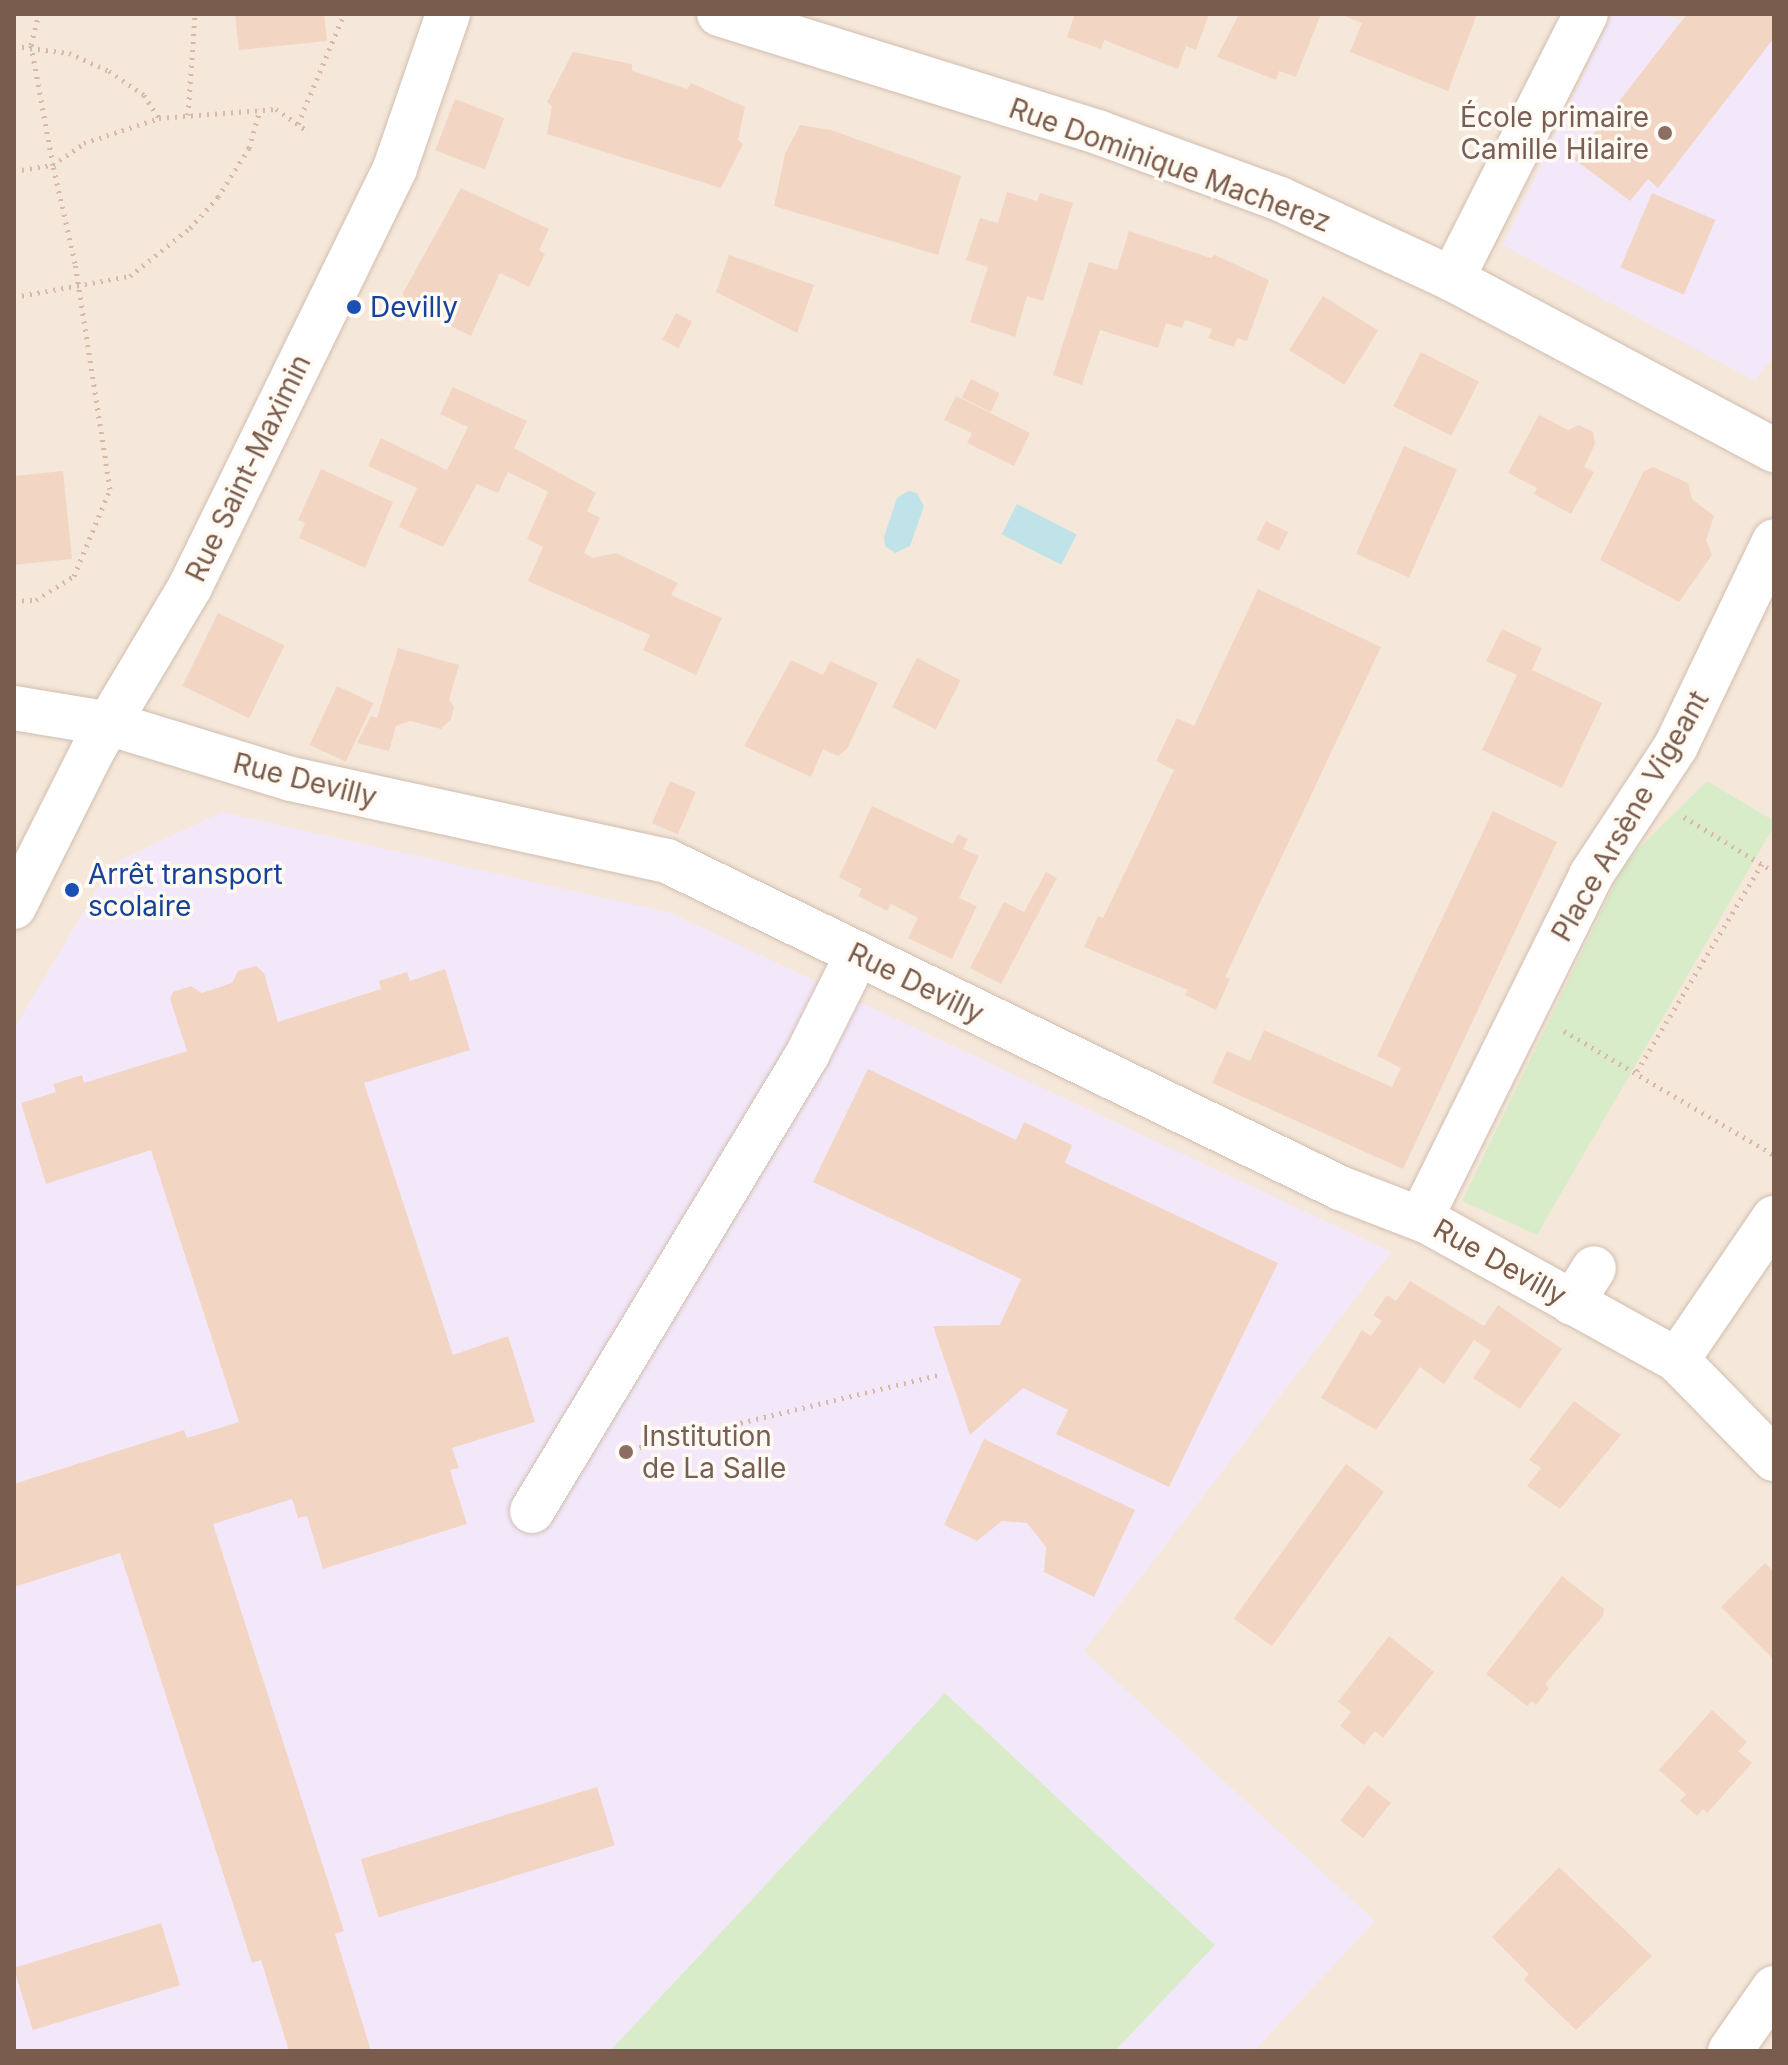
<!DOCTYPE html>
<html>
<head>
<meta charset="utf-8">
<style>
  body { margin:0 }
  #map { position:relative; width:1788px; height:2065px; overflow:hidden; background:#fdf6ec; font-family:Inter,sans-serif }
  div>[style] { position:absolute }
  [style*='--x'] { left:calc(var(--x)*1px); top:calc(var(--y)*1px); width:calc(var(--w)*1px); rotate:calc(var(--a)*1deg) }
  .residential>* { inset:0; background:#f5e8da; transform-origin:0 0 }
  .education>* { inset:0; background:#f3e8fa }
  .green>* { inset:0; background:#d8ecc9 }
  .water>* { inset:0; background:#bfe3e8; transform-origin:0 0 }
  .building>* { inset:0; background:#f3d5c3; transform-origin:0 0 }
  .path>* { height:5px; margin-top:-2.5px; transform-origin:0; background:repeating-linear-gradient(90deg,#d9b8a5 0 2px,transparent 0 8px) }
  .roads { filter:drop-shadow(0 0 2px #d1beb0) drop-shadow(0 0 2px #d1beb0) }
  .minor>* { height:44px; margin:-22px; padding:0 22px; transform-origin:22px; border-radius:22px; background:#fff }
  .dots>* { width:22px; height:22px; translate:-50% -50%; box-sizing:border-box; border:4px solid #fffaf3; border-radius:50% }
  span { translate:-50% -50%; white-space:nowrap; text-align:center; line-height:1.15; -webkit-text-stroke:7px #fffaf3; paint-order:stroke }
  .education-label { font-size:28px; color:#785e54 }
  .right { translate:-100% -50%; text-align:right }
  .left { translate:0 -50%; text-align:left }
  .street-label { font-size:28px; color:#7a5c4d }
  .transit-label { font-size:28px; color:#164399 }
  .frame { position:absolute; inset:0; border:16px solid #7a5c4d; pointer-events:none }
</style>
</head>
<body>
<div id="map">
  <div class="residential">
    <i style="left:14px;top:14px;width:1760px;height:2037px"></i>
  </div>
  <div class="education">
    <i style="clip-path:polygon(1612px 14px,1663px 14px,1681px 21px,1687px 14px,1774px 14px,1774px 356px,1755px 381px,1503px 245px)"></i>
    <i style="clip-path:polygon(222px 812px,671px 913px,1391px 1252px,1084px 1651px,1375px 1921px,1254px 2051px,14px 2051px,14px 1029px,112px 864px)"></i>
  </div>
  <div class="green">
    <i style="clip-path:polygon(1707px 781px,1774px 821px,1774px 826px,1537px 1235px,1462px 1201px,1626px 861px)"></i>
    <i style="clip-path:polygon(945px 1693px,1215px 1945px,1115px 2051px,610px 2051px)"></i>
  </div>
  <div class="water">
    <i style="clip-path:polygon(908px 491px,917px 493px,924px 506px,910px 546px,895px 553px,885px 546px,884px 537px,897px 498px)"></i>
    <i style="left:1017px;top:504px;width:67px;height:34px;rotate:27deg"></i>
  </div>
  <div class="building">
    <i style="clip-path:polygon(235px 14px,324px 14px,327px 41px,239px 50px)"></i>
    <i style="clip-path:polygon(1075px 14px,1209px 14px,1196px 50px,1186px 46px,1178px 69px,1104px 40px,1101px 49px,1067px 37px)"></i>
    <i style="clip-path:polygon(1239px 14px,1321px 14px,1296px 77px,1279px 71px,1276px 80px,1217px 57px)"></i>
    <i style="clip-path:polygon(1339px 14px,1477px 14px,1448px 91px,1350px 52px,1362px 23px)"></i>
    <i style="clip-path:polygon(1687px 14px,1774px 14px,1774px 38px,1658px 188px,1648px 179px,1630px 201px,1574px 159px)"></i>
    <i style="clip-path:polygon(573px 52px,632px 64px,632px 71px,687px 89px,691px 83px,745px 107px,738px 140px,743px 144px,721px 188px,547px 134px,552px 106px,547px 102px)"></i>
    <i style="left:455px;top:99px;width:53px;height:55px;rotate:21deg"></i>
    <i style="clip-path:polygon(800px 125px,831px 130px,961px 176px,938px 255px,774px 206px,785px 154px)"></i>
    <i style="clip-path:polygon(461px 188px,549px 229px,539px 250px,545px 254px,529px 287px,500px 273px,471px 336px,404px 303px,403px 293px)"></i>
    <i style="clip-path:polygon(1007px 192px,1037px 201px,1040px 193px,1073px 203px,1043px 301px,1027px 296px,1015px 337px,970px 322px,988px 267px,966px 260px,980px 218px,998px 223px)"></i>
    <i style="left:1652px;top:193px;width:69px;height:81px;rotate:23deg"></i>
    <i style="clip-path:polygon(1129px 231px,1211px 258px,1215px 255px,1269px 280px,1247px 341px,1237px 338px,1234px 347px,1208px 338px,1212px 329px,1185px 320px,1182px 328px,1166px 323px,1158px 348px,1100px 330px,1082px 385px,1053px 375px,1089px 262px,1117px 270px)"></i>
    <i style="clip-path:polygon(729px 255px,814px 285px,797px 333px,716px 292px)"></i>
    <i style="left:1323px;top:296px;width:65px;height:64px;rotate:32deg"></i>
    <i style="left:676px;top:313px;width:18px;height:30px;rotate:27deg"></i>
    <i style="left:1421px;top:352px;width:65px;height:61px;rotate:27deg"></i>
    <i style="left:971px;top:379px;width:32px;height:21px;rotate:26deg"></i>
    <i style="clip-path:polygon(453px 387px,527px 421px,514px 448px,596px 493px,587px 511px,600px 518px,584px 553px,593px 558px,616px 553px,678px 583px,671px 595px,722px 618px,696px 675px,643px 650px,650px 635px,528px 581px,543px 547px,527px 539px,548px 492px,543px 489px,508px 472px,498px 493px,477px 484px,443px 547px,399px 527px,417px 488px,368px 466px,381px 438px,447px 470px,468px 427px,440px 414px)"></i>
    <i style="clip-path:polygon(956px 396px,1030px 433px,1014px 466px,967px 443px,972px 433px,944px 420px)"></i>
    <i style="clip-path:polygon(1539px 415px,1568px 430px,1579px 425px,1593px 432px,1595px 444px,1584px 467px,1594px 472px,1571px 514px,1534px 494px,1537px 488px,1508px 473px)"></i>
    <i style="left:1404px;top:446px;width:58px;height:118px;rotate:24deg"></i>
    <i style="clip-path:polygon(1653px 467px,1688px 483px,1692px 499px,1714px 516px,1706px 540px,1712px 555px,1679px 602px,1600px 560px,1644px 471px)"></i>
    <i style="clip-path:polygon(321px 469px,393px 502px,365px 568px,299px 538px,305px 523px,298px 520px)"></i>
    <i style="clip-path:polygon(63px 471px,72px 559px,14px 565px,14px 476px)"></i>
    <i style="left:1266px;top:521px;width:25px;height:21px;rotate:27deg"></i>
    <i style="clip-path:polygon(1258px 589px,1381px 647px,1225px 977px,1230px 979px,1216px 1010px,1185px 995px,1188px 990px,1084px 947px,1098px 916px,1103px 918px,1174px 770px,1156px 761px,1177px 718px,1194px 726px)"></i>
    <i style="left:218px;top:613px;width:74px;height:81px;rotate:26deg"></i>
    <i style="clip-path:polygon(1502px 629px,1542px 648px,1532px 670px,1602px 703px,1562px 788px,1482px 750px,1517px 675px,1486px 661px)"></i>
    <i style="clip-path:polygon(398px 648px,459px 665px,449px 700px,454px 707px,451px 719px,441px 729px,410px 721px,396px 726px,389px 751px,357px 743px,371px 716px,377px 718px)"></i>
    <i style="left:917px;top:658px;width:49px;height:55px;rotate:27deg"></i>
    <i style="clip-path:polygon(791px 660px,823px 675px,830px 661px,878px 683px,847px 749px,838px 756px,823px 749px,811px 777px,744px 746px)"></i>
    <i style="left:337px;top:686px;width:40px;height:65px;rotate:25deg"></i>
    <i style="left:670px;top:781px;width:28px;height:46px;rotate:23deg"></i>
    <i style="clip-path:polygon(872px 806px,953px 844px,958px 834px,968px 839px,963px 849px,979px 856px,959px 898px,977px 906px,952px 959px,908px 938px,918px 918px,891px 904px,887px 911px,858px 896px,862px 889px,839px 877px)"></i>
    <i style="clip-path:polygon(1493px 811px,1557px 842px,1403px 1169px,1212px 1083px,1227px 1051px,1250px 1061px,1264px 1030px,1392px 1087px,1401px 1068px,1377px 1056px)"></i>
    <i style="clip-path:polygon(1046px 872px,1057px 878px,1001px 984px,970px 968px,1004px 902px,1024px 912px)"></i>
    <i style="clip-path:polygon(256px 966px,264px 973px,278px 1022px,381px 989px,379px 981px,407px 972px,410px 981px,445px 969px,470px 1050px,364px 1083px,453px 1355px,508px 1336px,535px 1422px,452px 1448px,459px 1468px,450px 1470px,467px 1524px,323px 1569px,307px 1516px,298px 1518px,292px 1499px,213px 1524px,344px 1931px,335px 1934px,371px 2051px,289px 2051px,261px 1960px,252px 1963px,120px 1553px,14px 1587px,14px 1484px,184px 1430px,187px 1438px,239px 1422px,151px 1150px,46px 1184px,21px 1103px,56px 1092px,53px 1084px,82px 1075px,84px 1083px,187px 1051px,170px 999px,173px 992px,191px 986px,202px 993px,232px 983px,238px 971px)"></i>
    <i style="clip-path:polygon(868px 1069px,1016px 1140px,1024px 1122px,1072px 1145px,1065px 1163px,1278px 1263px,1169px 1487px,1056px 1434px,1068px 1410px,1023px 1388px,970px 1435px,933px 1326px,1000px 1325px,1021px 1279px,813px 1182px)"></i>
    <i style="clip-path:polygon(1410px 1281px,1484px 1326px,1498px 1305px,1562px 1349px,1520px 1409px,1473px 1378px,1491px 1351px,1474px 1340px,1444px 1384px,1420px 1367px,1376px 1430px,1321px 1398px,1362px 1330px,1371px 1336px,1382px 1321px,1373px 1315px,1387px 1295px,1396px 1301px)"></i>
    <i style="clip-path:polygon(1574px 1401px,1621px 1435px,1560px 1509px,1527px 1486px,1541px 1468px,1529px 1460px)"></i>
    <i style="clip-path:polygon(984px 1439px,1135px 1510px,1094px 1597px,1044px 1572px,1046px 1547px,1027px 1523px,1002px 1521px,977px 1541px,944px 1525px)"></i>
    <i style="left:1346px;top:1464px;width:47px;height:191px;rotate:36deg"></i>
    <i style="clip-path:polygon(1765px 1563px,1774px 1572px,1774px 1660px,1721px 1607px)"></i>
    <i style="clip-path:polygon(1562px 1576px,1604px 1609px,1603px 1616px,1545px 1684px,1549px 1688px,1536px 1705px,1532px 1701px,1527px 1706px,1486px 1674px)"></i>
    <i style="clip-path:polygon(1389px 1636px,1434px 1672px,1383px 1738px,1375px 1731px,1364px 1745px,1340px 1726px,1351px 1712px,1338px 1702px)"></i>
    <i style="clip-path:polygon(1712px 1710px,1747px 1742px,1738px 1751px,1752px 1763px,1707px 1813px,1703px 1809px,1697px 1816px,1680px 1801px,1686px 1794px,1659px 1770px)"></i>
    <i style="left:1368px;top:1785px;width:29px;height:45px;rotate:38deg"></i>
    <i style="left:597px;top:1787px;width:61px;height:247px;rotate:73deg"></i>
    <i style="clip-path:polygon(1559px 1867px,1652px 1956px,1576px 2030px,1524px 1980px,1529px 1974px,1492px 1937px)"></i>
    <i style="left:161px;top:1923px;width:65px;height:154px;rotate:73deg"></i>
  </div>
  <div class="path">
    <i style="--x:14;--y:46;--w:55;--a:7.3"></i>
    <i style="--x:69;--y:53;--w:44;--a:24.2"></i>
    <i style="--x:109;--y:71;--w:42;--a:34.4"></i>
    <i style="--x:144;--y:95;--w:27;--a:57"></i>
    <i style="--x:188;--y:115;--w:101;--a:-86"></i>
    <i style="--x:298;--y:124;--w:119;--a:-67.3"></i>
    <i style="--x:14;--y:171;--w:39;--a:-9"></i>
    <i style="--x:53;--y:165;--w:122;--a:-100.4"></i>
    <i style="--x:31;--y:45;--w:32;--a:-76"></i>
    <i style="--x:14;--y:297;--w:118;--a:-10.3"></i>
    <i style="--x:130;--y:276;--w:77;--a:-38.7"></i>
    <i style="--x:190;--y:228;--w:42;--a:-47.9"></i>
    <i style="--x:218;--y:197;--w:58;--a:-57.7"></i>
    <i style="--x:249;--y:148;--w:40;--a:-74"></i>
    <i style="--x:14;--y:601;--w:22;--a:-3"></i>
    <i style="--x:36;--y:600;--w:45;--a:-32.3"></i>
    <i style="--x:74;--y:576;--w:94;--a:-67.5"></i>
    <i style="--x:110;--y:489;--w:229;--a:-98.8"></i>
    <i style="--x:75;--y:263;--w:100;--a:-102.7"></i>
    <i style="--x:53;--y:165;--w:38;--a:-35"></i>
    <i style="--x:84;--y:143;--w:79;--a:-18.4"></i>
    <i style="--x:159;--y:118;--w:117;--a:-4.4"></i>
    <i style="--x:276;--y:109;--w:40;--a:34.9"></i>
    <i style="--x:1684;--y:817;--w:105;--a:31.4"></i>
    <i style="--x:1564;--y:1031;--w:244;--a:30.6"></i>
    <i style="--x:1637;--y:1071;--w:242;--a:-58.9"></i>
    <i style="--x:624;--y:1451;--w:327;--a:-13.6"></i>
  </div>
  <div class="roads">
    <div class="minor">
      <i style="--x:719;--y:14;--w:399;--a:17.3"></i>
      <i style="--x:1100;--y:133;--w:192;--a:20.1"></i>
      <i style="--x:1280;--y:199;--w:190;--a:24.9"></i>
      <i style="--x:1452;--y:279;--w:365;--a:28"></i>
      <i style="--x:1452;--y:279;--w:297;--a:-63.2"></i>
      <i style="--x:14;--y:708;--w:98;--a:9.4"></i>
      <i style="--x:111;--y:724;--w:188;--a:17"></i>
      <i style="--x:291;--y:779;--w:385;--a:12.3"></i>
      <i style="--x:667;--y:861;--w:748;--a:25.91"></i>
      <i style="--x:1340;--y:1188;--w:94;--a:21.1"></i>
      <i style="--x:1428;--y:1222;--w:285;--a:29"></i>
      <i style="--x:1677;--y:1360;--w:139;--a:45.6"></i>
      <i style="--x:14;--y:907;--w:178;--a:-63.3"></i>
      <i style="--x:94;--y:748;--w:187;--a:-59.2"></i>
      <i style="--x:190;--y:587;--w:466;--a:-63.9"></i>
      <i style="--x:395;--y:168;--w:163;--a:-71"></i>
      <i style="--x:1421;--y:1218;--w:383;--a:-63.6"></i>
      <i style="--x:1591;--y:875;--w:154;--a:-56.6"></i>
      <i style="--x:1676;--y:746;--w:227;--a:-64.4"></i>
      <i style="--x:1572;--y:1303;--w:41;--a:-57.8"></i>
      <i style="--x:1677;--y:1360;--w:172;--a:-55.7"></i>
      <i style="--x:532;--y:1511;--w:533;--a:-58.91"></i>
      <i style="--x:807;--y:1055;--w:112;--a:-63.4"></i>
      <i style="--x:1730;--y:2051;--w:77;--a:-55.1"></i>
    </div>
  </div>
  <div class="dots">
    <i style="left:1665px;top:133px;background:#8d6e63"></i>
    <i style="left:354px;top:307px;background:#1a4fb4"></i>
    <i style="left:72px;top:890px;background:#1a4fb4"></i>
    <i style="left:626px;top:1452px;background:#8d6e63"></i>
  </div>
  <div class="education-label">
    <span class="right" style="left:1649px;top:133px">École primaire<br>Camille Hilaire</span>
    <span class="left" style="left:642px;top:1452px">Institution<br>de La Salle</span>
  </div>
  <div class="street-label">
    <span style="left:1170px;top:165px;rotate:20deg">Rue Dominique Macherez</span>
    <span style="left:248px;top:468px;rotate:-64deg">Rue Saint-Maximin</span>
    <span style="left:305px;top:780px;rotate:14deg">Rue Devilly</span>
    <span style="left:1630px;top:816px;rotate:-60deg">Place Arsène Vigeant</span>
    <span style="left:916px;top:983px;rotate:26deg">Rue Devilly</span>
    <span style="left:1500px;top:1262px;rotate:29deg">Rue Devilly</span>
  </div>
  <div class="transit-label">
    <span class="left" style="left:370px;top:307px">Devilly</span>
    <span class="left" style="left:88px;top:890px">Arrêt transport<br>scolaire</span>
  </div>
  <div class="frame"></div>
</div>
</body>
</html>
